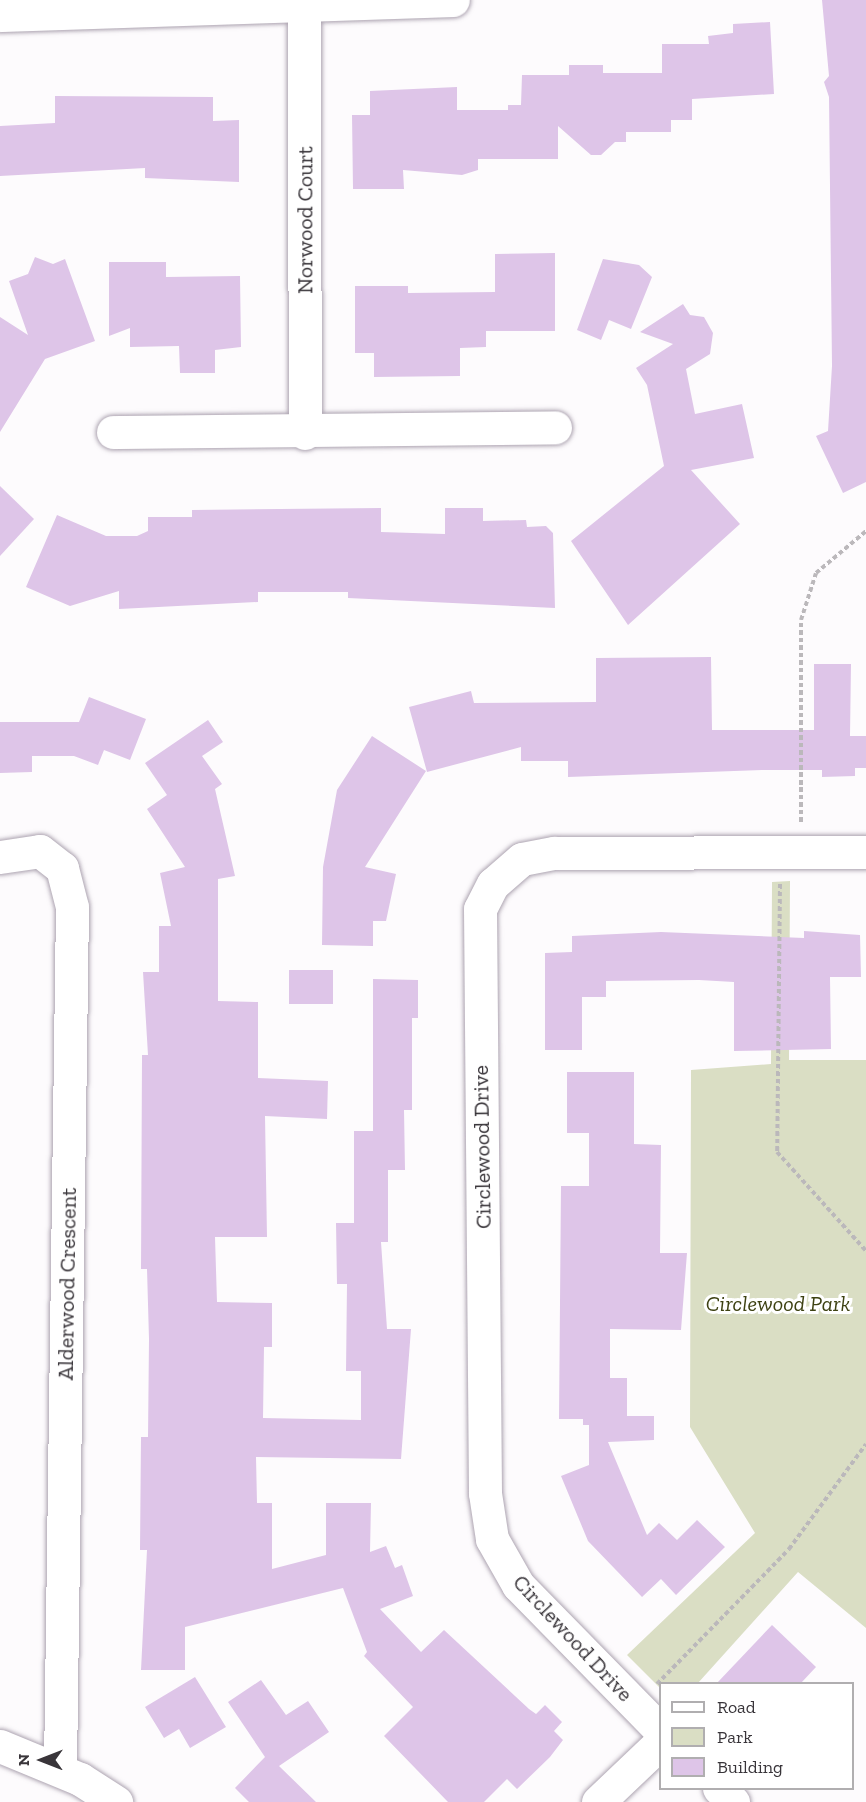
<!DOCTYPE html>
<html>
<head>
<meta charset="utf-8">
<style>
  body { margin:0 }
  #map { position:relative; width:866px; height:1802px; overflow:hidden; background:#fdfbfd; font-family:"Zilla Slab",serif }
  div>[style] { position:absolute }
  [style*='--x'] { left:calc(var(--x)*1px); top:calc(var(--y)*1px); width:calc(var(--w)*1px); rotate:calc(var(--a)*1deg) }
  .green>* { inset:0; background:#dadec4 }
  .building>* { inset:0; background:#dec5e8; transform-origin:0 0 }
  .path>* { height:4px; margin-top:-2px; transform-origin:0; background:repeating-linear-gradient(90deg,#bbb8bb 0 4.5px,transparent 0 7.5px) }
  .roads { filter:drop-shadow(0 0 2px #ada4b1) drop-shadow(0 0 2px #ada4b1) }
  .minor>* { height:33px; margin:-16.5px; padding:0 16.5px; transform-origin:16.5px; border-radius:16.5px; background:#fff }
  span { translate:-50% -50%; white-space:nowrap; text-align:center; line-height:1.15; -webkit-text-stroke:6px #fff; paint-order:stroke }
  .street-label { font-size:22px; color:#39353a }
  .park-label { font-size:22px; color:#3d4112; font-style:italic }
  .legend { position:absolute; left:659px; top:1682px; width:195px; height:108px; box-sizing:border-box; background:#fff; border:2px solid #b0aeb0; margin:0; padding:8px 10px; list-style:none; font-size:18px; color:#39353a }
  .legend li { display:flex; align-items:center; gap:12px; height:30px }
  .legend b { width:30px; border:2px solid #b0aeb0 }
  .north { position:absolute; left:12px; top:1730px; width:60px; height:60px; -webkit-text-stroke:4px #fff; paint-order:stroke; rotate:270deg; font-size:16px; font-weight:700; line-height:24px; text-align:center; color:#39353a }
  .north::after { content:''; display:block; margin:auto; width:21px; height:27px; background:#39353a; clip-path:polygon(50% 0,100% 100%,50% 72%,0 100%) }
</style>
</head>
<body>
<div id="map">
  <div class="green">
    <i style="clip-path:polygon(790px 881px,789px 1060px,866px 1060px,866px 1628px,798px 1572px,698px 1683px,660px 1684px,660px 1688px,627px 1655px,755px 1533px,690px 1427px,691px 1070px,771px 1064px,772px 882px)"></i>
  </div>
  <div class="building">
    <i style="clip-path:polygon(822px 0,866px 0,866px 482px,843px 493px,816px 436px,828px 431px,832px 366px,829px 97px,824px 82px,829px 76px)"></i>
    <i style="clip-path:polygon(770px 22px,774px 94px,692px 99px,692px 120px,671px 120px,671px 132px,626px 132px,626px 142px,615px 142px,601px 155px,591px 155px,558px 126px,558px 159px,478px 159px,478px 170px,462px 175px,403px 170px,404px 189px,353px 189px,352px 115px,370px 115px,370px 91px,457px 87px,457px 110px,508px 110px,508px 105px,521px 105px,522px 75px,569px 75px,569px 65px,603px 65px,603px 73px,662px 73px,662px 44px,709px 44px,708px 36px,733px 33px,733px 24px)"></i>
    <i style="clip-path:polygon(55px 96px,213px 97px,213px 121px,239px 120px,239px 182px,145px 178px,145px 168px,0 176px,0 126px,55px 123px)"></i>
    <i style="clip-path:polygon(555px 253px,555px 331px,486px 331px,486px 347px,460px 348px,460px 376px,374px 377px,374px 353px,355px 353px,355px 286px,408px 286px,408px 293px,495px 292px,495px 254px)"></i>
    <i style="clip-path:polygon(35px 257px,53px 264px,65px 259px,95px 341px,45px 359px,0 432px,0 317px,28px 335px,9px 281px,28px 274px)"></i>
    <i style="clip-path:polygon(603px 259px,639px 265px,652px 277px,631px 329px,609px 320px,601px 340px,577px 330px)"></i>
    <i style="clip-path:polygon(109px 262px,166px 262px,166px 277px,240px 276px,241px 347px,215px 350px,215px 373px,180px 373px,179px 346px,130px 347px,130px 328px,109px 336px)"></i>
    <i style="clip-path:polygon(683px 304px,690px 315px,704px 317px,713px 333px,710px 354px,686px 369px,695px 414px,742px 404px,754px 458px,691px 470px,740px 524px,628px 625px,571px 541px,664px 466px,647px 385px,636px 368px,673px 344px,640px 332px)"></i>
    <i style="clip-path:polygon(0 486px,34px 519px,0 556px)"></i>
    <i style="clip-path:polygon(381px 508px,381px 532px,445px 534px,445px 508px,483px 508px,483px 521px,526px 520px,527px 527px,546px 526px,553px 533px,555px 608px,348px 598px,348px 592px,258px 592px,258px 602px,119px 609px,119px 591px,70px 606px,26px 587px,57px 515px,106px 536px,137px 536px,148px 531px,148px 517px,192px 517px,192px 510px)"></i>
    <i style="clip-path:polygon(711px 657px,712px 730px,814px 730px,814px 664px,851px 664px,850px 736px,866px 736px,866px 768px,855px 768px,855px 776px,822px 777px,822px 770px,762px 770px,568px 777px,568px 761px,521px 761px,521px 747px,427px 772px,409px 707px,471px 691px,474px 703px,596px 702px,596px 658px)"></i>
    <i style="clip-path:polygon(89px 697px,146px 719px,130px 760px,104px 750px,98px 765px,74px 756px,32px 756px,32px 772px,0 773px,0 722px,79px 722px)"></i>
    <i style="clip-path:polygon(208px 720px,223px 742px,202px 756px,222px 784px,215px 789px,235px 876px,218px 879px,218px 1001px,258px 1002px,258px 1078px,328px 1081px,327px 1119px,265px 1116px,267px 1237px,215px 1237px,217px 1302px,272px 1303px,272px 1347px,264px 1347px,263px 1418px,361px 1420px,361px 1371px,346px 1371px,347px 1284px,337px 1284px,336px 1223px,354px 1223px,354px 1131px,373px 1131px,373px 979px,418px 980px,418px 1018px,412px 1018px,412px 1110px,404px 1110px,405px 1170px,388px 1170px,388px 1242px,381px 1242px,387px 1329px,411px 1329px,401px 1459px,256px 1457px,257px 1503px,272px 1503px,272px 1569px,326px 1555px,326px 1503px,371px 1503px,370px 1552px,386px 1546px,395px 1568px,402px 1565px,413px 1596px,380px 1609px,421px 1652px,444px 1630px,529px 1709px,536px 1714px,545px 1705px,562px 1722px,554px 1731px,563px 1740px,550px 1757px,517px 1789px,507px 1779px,484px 1802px,448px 1802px,384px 1736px,413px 1707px,364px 1656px,367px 1652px,343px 1588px,185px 1627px,185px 1670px,141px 1670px,147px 1550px,140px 1550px,141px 1437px,148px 1437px,149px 1339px,147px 1269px,141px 1269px,142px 1055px,148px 1055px,143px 972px,159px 972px,159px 926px,171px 926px,160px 873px,185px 867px,147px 809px,167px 795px,145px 763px)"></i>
    <i style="clip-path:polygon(372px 736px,426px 771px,365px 867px,396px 874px,386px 921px,373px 921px,373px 946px,322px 945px,323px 867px,337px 790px)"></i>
    <i style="clip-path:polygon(804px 931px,860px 935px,861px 977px,830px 977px,831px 1049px,734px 1051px,734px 982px,699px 980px,606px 981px,606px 997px,582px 997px,582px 1050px,545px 1050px,545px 953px,572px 952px,572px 936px,661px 932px,804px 938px)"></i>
    <i style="left:289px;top:970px;width:44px;height:34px"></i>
    <i style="clip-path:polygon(567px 1072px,634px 1072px,634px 1144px,661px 1145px,660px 1253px,687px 1253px,681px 1330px,610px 1329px,610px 1378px,627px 1378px,627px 1416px,654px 1416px,654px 1440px,608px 1442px,647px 1535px,659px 1523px,677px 1540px,697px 1520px,725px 1547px,676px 1595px,661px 1579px,642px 1597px,588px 1541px,561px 1476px,589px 1465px,589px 1425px,583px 1425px,583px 1419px,559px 1419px,561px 1186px,589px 1186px,589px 1133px,567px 1133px)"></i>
    <i style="clip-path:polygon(772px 1625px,816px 1667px,801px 1683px,717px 1683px)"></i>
    <i style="clip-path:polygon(195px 1677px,226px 1727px,190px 1748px,179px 1729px,164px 1738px,145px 1707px)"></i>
    <i style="clip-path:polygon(261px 1680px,286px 1715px,308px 1701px,329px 1732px,279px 1766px,316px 1802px,249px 1802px,235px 1788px,265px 1757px,228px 1702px)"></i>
  </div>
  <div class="path">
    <i style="--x:801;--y:822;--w:202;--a:-90"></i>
    <i style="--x:801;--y:620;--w:49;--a:-72.3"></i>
    <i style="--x:816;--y:573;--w:65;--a:-40"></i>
    <i style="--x:780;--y:884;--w:268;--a:90.6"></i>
    <i style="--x:777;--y:1152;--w:133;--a:48"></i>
    <i style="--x:657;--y:1684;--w:189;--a:-45.6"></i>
    <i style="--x:789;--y:1549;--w:130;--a:-53.7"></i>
  </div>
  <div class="roads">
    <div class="minor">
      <i style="--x:304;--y:0;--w:433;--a:89.9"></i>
      <i style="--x:0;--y:15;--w:453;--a:-1.9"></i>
      <i style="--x:113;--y:432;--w:442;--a:-0.6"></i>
      <i style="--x:0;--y:857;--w:40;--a:-8.5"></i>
      <i style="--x:40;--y:851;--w:28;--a:38"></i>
      <i style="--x:62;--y:868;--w:40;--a:75.6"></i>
      <i style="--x:72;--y:907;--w:862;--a:90.8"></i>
      <i style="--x:660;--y:1730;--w:203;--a:-134.4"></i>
      <i style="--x:518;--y:1585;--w:53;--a:-119.5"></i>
      <i style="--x:492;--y:1539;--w:47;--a:-98.7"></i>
      <i style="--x:485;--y:1493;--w:584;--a:-90.49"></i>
      <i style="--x:480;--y:909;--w:28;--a:-63"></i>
      <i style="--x:493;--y:884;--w:38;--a:-41"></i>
      <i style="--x:522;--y:859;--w:33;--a:-11"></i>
      <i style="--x:554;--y:853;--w:312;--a:-0.2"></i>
      <i style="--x:0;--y:1746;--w:87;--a:22.4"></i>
      <i style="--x:80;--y:1779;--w:43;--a:32.6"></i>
      <i style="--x:719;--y:1788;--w:20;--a:45"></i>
      <i style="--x:598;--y:1802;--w:86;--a:-43.6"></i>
    </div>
  </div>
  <div class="street-label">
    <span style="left:305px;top:220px;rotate:-90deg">Norwood Court</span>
    <span style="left:482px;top:1147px;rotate:-91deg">Circlewood Drive</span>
    <span style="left:67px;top:1284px;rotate:-89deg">Alderwood Crescent</span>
    <span style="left:573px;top:1638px;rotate:47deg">Circlewood Drive</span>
  </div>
  <div class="park-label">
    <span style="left:778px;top:1304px">Circlewood Park</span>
  </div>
  <ul class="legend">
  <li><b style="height:8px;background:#fff"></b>Road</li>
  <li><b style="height:16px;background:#dadec4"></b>Park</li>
  <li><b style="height:16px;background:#dec5e8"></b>Building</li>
  </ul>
  <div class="north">N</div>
</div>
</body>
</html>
